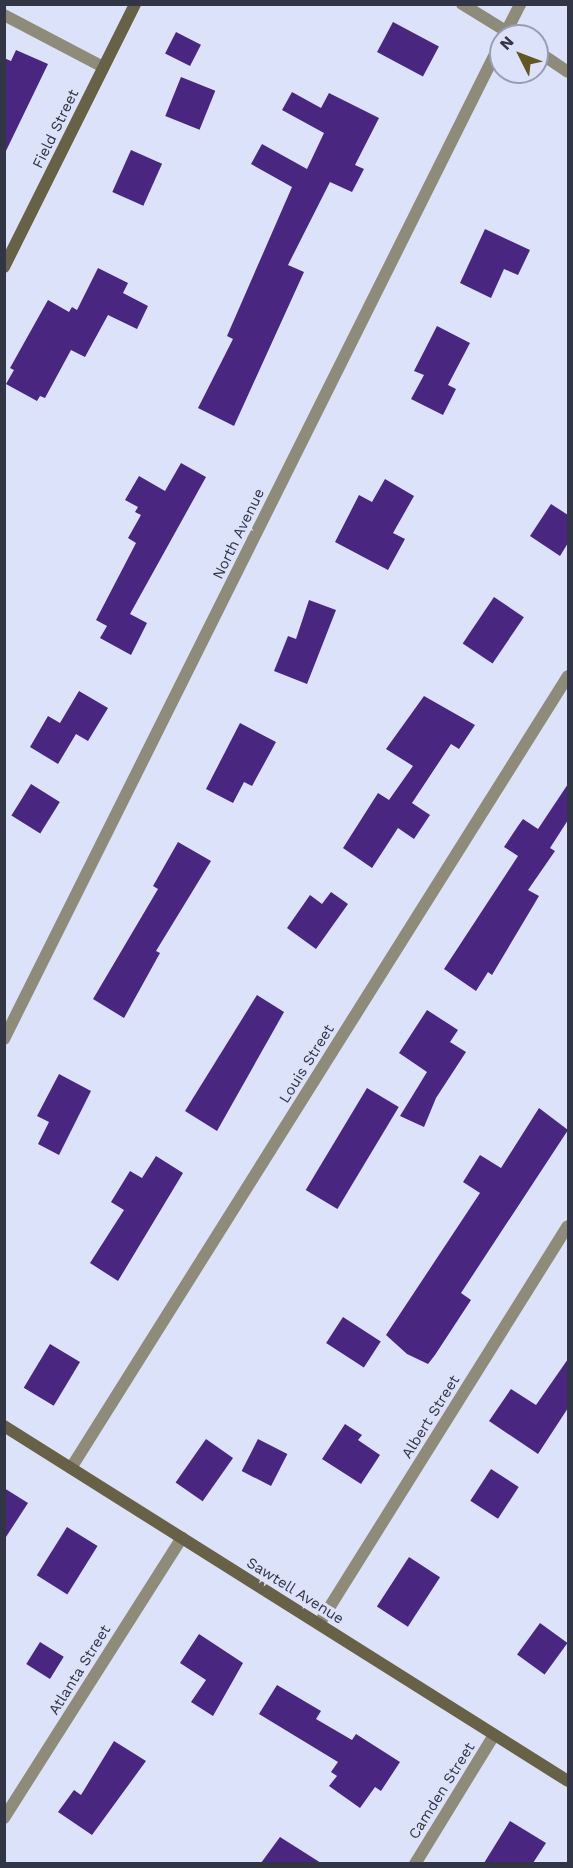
<!DOCTYPE html>
<html>
<head>
<meta charset="utf-8">
<style>
  body { margin:0 }
  #map { position:relative; width:573px; height:1868px; overflow:hidden; background:#dde2fb; font-family:"Work Sans",sans-serif }
  div>[style] { position:absolute }
  [style*='--x'] { left:calc(var(--x)*1px); top:calc(var(--y)*1px); width:calc(var(--w)*1px); rotate:calc(var(--a)*1deg) }
  .building>* { inset:0; background:#492680; transform-origin:0 0 }
  .lane>* { height:12px; margin:-6px; padding:0 6px; transform-origin:6px; border-radius:6px; background:#8f8b7a }
  .street>* { height:12px; margin:-6px; padding:0 6px; transform-origin:6px; border-radius:6px; background:#8f8b7a }
  .secondary>* { height:12px; margin:-6px; padding:0 6px; transform-origin:6px; border-radius:6px; background:#676148 }
  span { translate:-50% -50%; white-space:nowrap; text-align:center; line-height:1.15; -webkit-text-stroke:6px #dde2fb; paint-order:stroke }
  .street-label { font-size:15px; color:#323545 }
  .frame { position:absolute; inset:0; border:6px solid #323545; pointer-events:none }
  .north { position:absolute; left:489px; top:24px; width:60px; height:60px; box-sizing:border-box; background:#dde2fb; border:2px solid #999db2; border-radius:50%; rotate:312deg; font-size:16px; font-weight:700; line-height:24px; text-align:center; color:#323545 }
  .north::after { content:''; display:block; margin:auto; width:21px; height:27px; background:#625622; clip-path:polygon(50% 0,100% 100%,50% 72%,0 100%) }
</style>
</head>
<body>
<div id="map">
  <div class="building">
    <i style="left:393px;top:22px;width:52px;height:34px;rotate:28deg"></i>
    <i style="left:176px;top:32px;width:28px;height:24px;rotate:27deg"></i>
    <i style="clip-path:polygon(16px 50px,48px 64px,4px 155px,4px 58px,11px 61px)"></i>
    <i style="left:181px;top:77px;width:37px;height:42px;rotate:22deg"></i>
    <i style="clip-path:polygon(292px 92px,321px 108px,329px 93px,379px 118px,355px 165px,364px 169px,352px 192px,330px 182px,288px 265px,304px 272px,234px 426px,198px 408px,233px 339px,227px 336px,292px 187px,251px 164px,262px 144px,307px 169px,324px 133px,282px 110px)"></i>
    <i style="left:131px;top:150px;width:34px;height:46px;rotate:24deg"></i>
    <i style="clip-path:polygon(485px 229px,530px 250px,518px 275px,504px 269px,491px 298px,460px 283px)"></i>
    <i style="clip-path:polygon(98px 268px,128px 283px,123px 293px,148px 306px,137px 329px,108px 315px,85px 357px,71px 350px,45px 398px,40px 396px,37px 401px,6px 384px,14px 370px,10px 368px,48px 300px,69px 312px,72px 307px,77px 310px)"></i>
    <i style="clip-path:polygon(437px 326px,470px 343px,448px 385px,456px 389px,443px 415px,411px 399px,424px 375px,414px 371px)"></i>
    <i style="clip-path:polygon(181px 463px,206px 477px,130px 614px,147px 623px,131px 655px,100px 638px,107px 626px,96px 620px,136px 543px,128px 538px,141px 515px,135px 512px,138px 507px,125px 500px,139px 476px,165px 491px)"></i>
    <i style="clip-path:polygon(385px 479px,414px 496px,393px 533px,405px 539px,388px 570px,335px 542px,359px 495px,372px 502px)"></i>
    <i style="clip-path:polygon(551px 504px,568px 515px,568px 543px,560px 556px,530px 536px)"></i>
    <i style="left:494px;top:597px;width:36px;height:56px;rotate:34deg"></i>
    <i style="clip-path:polygon(309px 600px,336px 610px,307px 684px,274px 671px,288px 636px,296px 639px)"></i>
    <i style="clip-path:polygon(79px 691px,108px 708px,88px 741px,76px 734px,58px 764px,30px 747px,48px 716px,60px 723px)"></i>
    <i style="clip-path:polygon(424px 696px,475px 725px,459px 749px,451px 744px,412px 803px,430px 815px,414px 839px,398px 828px,372px 868px,343px 848px,378px 793px,389px 800px,413px 766px,386px 749px)"></i>
    <i style="clip-path:polygon(240px 723px,276px 742px,252px 786px,244px 782px,233px 803px,206px 789px)"></i>
    <i style="left:31px;top:784px;width:34px;height:37px;rotate:32deg"></i>
    <i style="clip-path:polygon(568px 784px,568px 820px,550px 848px,555px 851px,528px 890px,539px 896px,492px 975px,488px 972px,476px 991px,444px 969px,518px 856px,504px 847px,518px 826px,523px 819px,538px 829px)"></i>
    <i style="clip-path:polygon(178px 842px,211px 861px,156px 951px,160px 953px,124px 1018px,93px 999px,158px 889px,153px 886px)"></i>
    <i style="clip-path:polygon(331px 892px,348px 904px,316px 949px,287px 928px,310px 895px,322px 904px)"></i>
    <i style="clip-path:polygon(257px 995px,284px 1012px,217px 1131px,185px 1111px)"></i>
    <i style="clip-path:polygon(427px 1010px,458px 1030px,450px 1042px,466px 1052px,436px 1098px,424px 1127px,400px 1116px,427px 1072px,399px 1053px)"></i>
    <i style="clip-path:polygon(59px 1074px,91px 1091px,59px 1155px,38px 1144px,49px 1122px,37px 1116px)"></i>
    <i style="left:367px;top:1088px;width:37px;height:119px;rotate:31deg"></i>
    <i style="clip-path:polygon(539px 1108px,568px 1130px,461px 1293px,471px 1300px,435px 1355px,428px 1364px,407px 1354px,386px 1335px,480px 1193px,463px 1182px,480px 1155px,501px 1168px)"></i>
    <i style="clip-path:polygon(156px 1156px,183px 1173px,118px 1281px,90px 1263px,124px 1210px,111px 1202px,130px 1171px,142px 1178px)"></i>
    <i style="left:343px;top:1317px;width:45px;height:31px;rotate:33deg"></i>
    <i style="left:50px;top:1344px;width:35px;height:51px;rotate:31deg"></i>
    <i style="clip-path:polygon(568px 1359px,568px 1408px,538px 1454px,489px 1421px,511px 1389px,536px 1405px)"></i>
    <i style="clip-path:polygon(345px 1424px,362px 1435px,358px 1440px,380px 1455px,361px 1484px,322px 1459px)"></i>
    <i style="left:206px;top:1439px;width:33px;height:53px;rotate:35deg"></i>
    <i style="left:258px;top:1439px;width:33px;height:36px;rotate:27deg"></i>
    <i style="left:491px;top:1469px;width:33px;height:38px;rotate:33deg"></i>
    <i style="clip-path:polygon(4px 1488px,28px 1503px,4px 1540px)"></i>
    <i style="left:67px;top:1527px;width:36px;height:57px;rotate:32deg"></i>
    <i style="left:409px;top:1557px;width:37px;height:59px;rotate:33deg"></i>
    <i style="left:540px;top:1623px;width:34px;height:39px;rotate:36deg"></i>
    <i style="clip-path:polygon(199px 1634px,243px 1663px,213px 1716px,191px 1702px,206px 1680px,180px 1663px)"></i>
    <i style="left:40px;top:1642px;width:28px;height:26px;rotate:32deg"></i>
    <i style="clip-path:polygon(277px 1685px,321px 1711px,316px 1719px,352px 1740px,356px 1734px,400px 1762px,381px 1791px,375px 1787px,360px 1808px,329px 1786px,337px 1776px,331px 1772px,338px 1762px,259px 1714px)"></i>
    <i style="clip-path:polygon(114px 1741px,146px 1761px,92px 1835px,58px 1812px,74px 1790px,81px 1795px)"></i>
    <i style="clip-path:polygon(510px 1821px,546px 1843px,533px 1863px,484px 1863px)"></i>
    <i style="clip-path:polygon(280px 1837px,321px 1863px,261px 1863px)"></i>
  </div>
  <div class="lane">
    <i style="--x:4;--y:15;--w:112;--a:27.7"></i>
  </div>
  <div class="street">
    <i style="--x:462;--y:4;--w:61;--a:31.6"></i>
    <i style="--x:504;--y:36;--w:36;--a:-63"></i>
    <i style="--x:537;--y:51;--w:37;--a:34"></i>
    <i style="--x:4;--y:1039;--w:1114;--a:-63.5"></i>
    <i style="--x:71;--y:1468;--w:935;--a:-57.89"></i>
    <i style="--x:319;--y:1624;--w:469;--a:-58"></i>
    <i style="--x:4;--y:1818;--w:332;--a:-57.6"></i>
    <i style="--x:415;--y:1864;--w:151;--a:-58.5"></i>
  </div>
  <div class="secondary">
    <i style="--x:4;--y:267;--w:294;--a:-63.5"></i>
    <i style="--x:4;--y:1426;--w:666;--a:32.19"></i>
  </div>
  <div class="street-label">
    <span style="left:56px;top:129px;rotate:-64deg">Field Street</span>
    <span style="left:239px;top:534px;rotate:-64deg">North Avenue</span>
    <span style="left:307px;top:1064px;rotate:-58deg">Louis Street</span>
    <span style="left:431px;top:1417px;rotate:-58deg">Albert Street</span>
    <span style="left:295px;top:1591px;rotate:32deg">Sawtell Avenue</span>
    <span style="left:80px;top:1670px;rotate:-58deg">Atlanta Street</span>
    <span style="left:442px;top:1791px;rotate:-58deg">Camden Street</span>
  </div>
  <div class="frame"></div>
  <div class="north">N</div>
</div>
</body>
</html>
